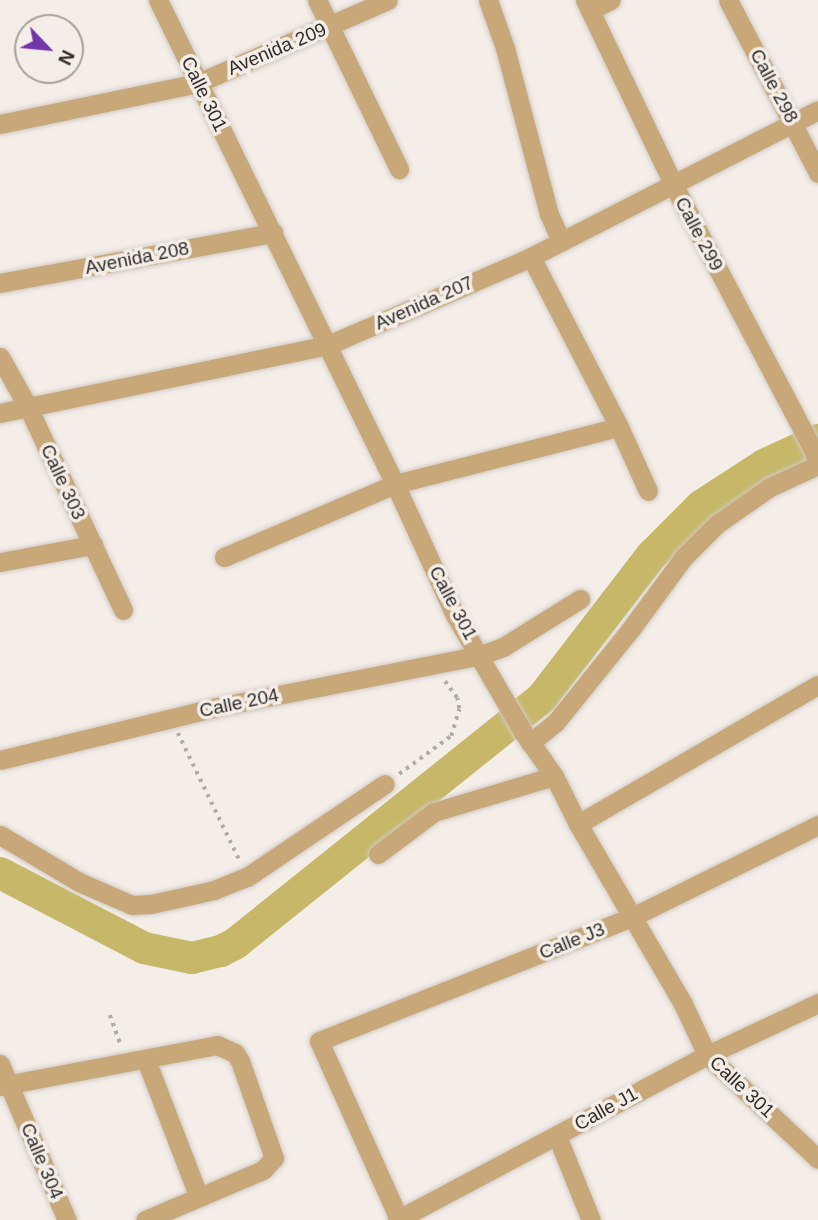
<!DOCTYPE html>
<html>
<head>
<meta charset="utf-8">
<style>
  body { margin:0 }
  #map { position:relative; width:818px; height:1220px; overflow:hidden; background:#f4ede8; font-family:Helvetica,sans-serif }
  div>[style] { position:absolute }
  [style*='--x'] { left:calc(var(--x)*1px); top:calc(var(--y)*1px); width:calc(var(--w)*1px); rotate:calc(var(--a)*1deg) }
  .river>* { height:32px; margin:-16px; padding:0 16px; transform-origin:16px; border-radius:16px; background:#c6b868 }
  .path>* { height:3.5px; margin-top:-1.75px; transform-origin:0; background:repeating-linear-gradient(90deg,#b1aca8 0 3.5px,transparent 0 8.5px) }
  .roads { filter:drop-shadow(0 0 2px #d1cbc6) drop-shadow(0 0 2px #d1cbc6) }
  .minor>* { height:19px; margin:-9.5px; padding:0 9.5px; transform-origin:9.5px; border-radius:9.5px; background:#c8a878 }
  span { translate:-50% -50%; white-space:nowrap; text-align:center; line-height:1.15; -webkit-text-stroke:7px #f4ede8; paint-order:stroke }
  .street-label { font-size:19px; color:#302e2c }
  .north { position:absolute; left:14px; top:14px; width:70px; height:70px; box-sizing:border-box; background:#f4ede8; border:2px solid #a6a19d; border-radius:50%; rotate:116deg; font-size:19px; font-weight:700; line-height:28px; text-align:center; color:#302e2c }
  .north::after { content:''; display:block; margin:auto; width:24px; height:32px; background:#7335aa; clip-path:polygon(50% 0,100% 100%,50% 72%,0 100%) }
</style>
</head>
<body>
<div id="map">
  <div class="river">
    <i style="--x:0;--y:873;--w:162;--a:27.5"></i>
    <i style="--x:144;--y:948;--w:49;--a:11.8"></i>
    <i style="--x:192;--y:958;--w:30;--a:-14"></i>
    <i style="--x:221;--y:951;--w:17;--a:-28"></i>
    <i style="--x:236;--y:943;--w:391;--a:-38.7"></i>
    <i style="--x:541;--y:699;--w:182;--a:-52.4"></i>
    <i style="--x:652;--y:555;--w:69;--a:-45"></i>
    <i style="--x:701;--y:506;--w:75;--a:-33.1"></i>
    <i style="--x:764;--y:465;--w:60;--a:-24.8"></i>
  </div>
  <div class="path">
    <i style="--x:178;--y:733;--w:142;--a:64.2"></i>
    <i style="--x:399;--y:774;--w:64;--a:-36.2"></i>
    <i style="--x:451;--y:736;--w:28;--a:-73"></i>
    <i style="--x:459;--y:709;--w:11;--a:-100"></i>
    <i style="--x:457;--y:698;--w:21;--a:-127"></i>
    <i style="--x:110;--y:1015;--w:33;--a:70"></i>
  </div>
  <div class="roads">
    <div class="minor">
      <i style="--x:158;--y:0;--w:539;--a:63.91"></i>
      <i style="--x:395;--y:484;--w:144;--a:65.4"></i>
      <i style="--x:455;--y:615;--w:135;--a:59.8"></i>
      <i style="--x:523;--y:732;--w:54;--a:54.8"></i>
      <i style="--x:554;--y:776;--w:54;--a:63.4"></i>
      <i style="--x:578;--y:824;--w:208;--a:59.7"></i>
      <i style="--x:683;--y:1004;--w:56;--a:64.8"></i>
      <i style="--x:707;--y:1055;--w:152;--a:43.1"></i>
      <i style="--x:317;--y:0;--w:188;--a:64.1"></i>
      <i style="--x:488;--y:0;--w:51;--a:70.5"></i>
      <i style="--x:505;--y:48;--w:172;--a:75.2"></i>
      <i style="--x:549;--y:214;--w:30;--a:66"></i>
      <i style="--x:585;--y:0;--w:204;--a:64.4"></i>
      <i style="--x:673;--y:184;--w:300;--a:62.2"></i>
      <i style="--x:813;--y:449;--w:16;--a:72"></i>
      <i style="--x:728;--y:0;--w:195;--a:62.5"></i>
      <i style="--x:591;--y:10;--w:22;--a:-27"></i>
      <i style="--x:0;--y:124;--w:202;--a:-11.7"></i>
      <i style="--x:198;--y:83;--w:207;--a:-23.6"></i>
      <i style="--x:531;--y:257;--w:191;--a:62.6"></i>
      <i style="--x:619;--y:427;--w:70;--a:65.6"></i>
      <i style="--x:0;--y:283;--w:278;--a:-10.4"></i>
      <i style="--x:0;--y:357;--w:57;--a:60.8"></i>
      <i style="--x:28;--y:407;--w:224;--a:64.9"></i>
      <i style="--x:0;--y:413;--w:335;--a:-11.7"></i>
      <i style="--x:328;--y:345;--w:221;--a:-23.4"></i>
      <i style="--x:531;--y:257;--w:322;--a:-27.1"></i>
      <i style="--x:224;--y:557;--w:186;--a:-23.1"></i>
      <i style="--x:395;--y:484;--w:231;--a:-14.3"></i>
      <i style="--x:0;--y:562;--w:95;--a:-10.4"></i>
      <i style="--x:530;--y:743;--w:32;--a:-39"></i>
      <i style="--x:555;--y:723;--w:119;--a:-51.1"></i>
      <i style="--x:630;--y:630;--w:89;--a:-53.6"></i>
      <i style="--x:683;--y:558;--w:48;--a:-45"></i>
      <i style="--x:717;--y:524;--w:65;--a:-34.9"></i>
      <i style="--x:770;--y:487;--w:53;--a:-24.6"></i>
      <i style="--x:0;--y:760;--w:228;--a:-13.7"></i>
      <i style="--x:222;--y:706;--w:264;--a:-11.1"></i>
      <i style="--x:481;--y:655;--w:23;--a:-20"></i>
      <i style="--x:503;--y:647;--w:91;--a:-31.9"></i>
      <i style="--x:578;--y:824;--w:277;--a:-30.1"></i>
      <i style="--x:0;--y:835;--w:92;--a:30.7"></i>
      <i style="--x:79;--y:882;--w:58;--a:23.5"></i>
      <i style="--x:132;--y:905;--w:19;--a:-3"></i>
      <i style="--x:151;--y:904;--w:65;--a:-12.5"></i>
      <i style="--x:214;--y:890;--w:35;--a:-22"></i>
      <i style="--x:247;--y:877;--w:166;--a:-34"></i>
      <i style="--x:378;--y:854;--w:70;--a:-36.9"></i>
      <i style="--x:434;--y:812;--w:125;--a:-16.7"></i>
      <i style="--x:146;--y:1060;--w:147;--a:68.9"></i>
      <i style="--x:0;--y:1064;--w:170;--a:66.8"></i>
      <i style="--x:0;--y:1086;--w:221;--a:-10.7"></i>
      <i style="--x:217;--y:1045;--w:20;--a:24"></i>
      <i style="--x:235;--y:1053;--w:9;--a:58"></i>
      <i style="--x:240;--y:1061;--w:103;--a:70.7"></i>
      <i style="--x:274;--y:1158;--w:16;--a:133"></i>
      <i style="--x:263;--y:1170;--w:128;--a:157"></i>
      <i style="--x:557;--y:1136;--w:91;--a:68"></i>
      <i style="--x:399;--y:1219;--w:195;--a:-114.2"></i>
      <i style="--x:319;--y:1041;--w:337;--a:-21.6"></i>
      <i style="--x:632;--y:917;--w:208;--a:-26.3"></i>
      <i style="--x:397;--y:1220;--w:351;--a:-28"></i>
      <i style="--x:707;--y:1055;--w:123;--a:-25.1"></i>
    </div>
  </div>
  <div class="street-label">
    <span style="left:277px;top:49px;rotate:-23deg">Avenida 209</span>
    <span style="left:774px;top:86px;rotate:62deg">Calle 298</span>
    <span style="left:204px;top:94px;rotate:64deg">Calle 301</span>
    <span style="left:699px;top:234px;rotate:62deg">Calle 299</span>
    <span style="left:137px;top:258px;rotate:-11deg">Avenida 208</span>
    <span style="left:424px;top:303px;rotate:-24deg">Avenida 207</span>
    <span style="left:63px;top:482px;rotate:65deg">Calle 303</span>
    <span style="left:453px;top:603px;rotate:62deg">Calle 301</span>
    <span style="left:239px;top:703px;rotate:-12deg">Calle 204</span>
    <span style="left:572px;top:941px;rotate:-22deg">Calle J3</span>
    <span style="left:742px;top:1087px;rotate:43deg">Calle 301</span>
    <span style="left:606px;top:1109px;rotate:-29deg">Calle J1</span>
    <span style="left:42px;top:1161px;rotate:67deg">Calle 304</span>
  </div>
  <div class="north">N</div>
</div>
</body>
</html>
